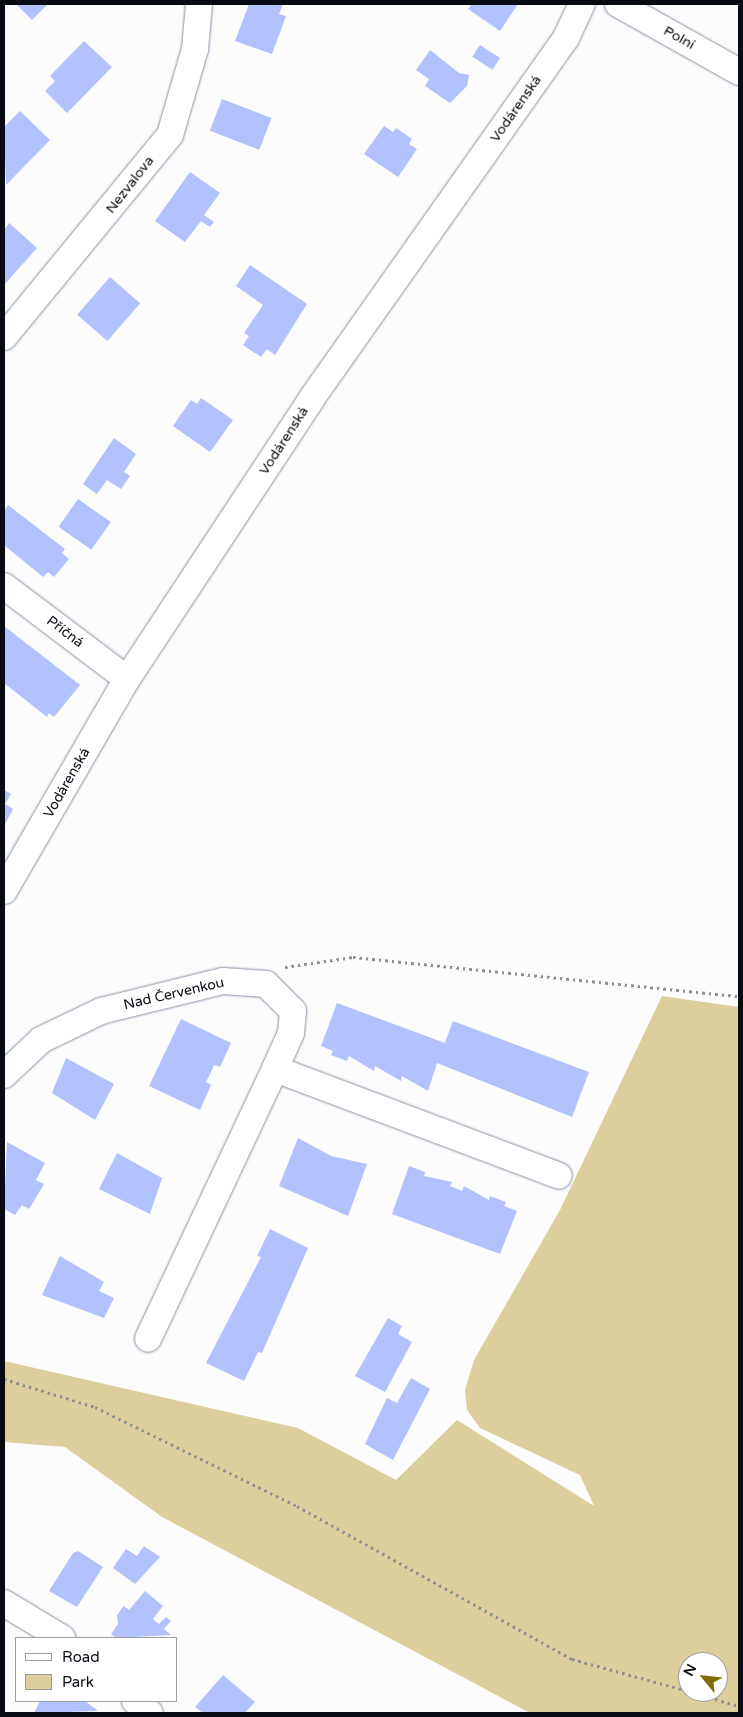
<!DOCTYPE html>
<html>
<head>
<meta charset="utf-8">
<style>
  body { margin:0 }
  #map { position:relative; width:743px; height:1717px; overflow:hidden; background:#fcfcfc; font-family:"Varela Round",sans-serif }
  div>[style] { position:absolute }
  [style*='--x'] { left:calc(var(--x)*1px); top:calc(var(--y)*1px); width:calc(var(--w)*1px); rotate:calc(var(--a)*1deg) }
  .green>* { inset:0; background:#dcce9d }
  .building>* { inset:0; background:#b1c2ff; transform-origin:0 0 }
  .path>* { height:3px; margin-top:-1.5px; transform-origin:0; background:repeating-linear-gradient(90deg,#8e8f93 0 2.5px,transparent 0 6.5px) }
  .roads { filter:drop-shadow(0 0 1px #8990a7) drop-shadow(0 0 1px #8990a7) }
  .minor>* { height:26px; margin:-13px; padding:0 13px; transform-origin:13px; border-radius:13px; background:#fff }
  span { translate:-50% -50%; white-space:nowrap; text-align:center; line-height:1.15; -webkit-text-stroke:4.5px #fff; paint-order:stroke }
  .street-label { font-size:14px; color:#090b13 }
  .frame { position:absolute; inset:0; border:5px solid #090b13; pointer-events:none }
  .legend { position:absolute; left:15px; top:1637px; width:162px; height:65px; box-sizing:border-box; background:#fff; border:1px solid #9d9da1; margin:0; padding:6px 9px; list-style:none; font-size:15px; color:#090b13 }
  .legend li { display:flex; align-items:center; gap:10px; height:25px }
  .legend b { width:25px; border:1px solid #9d9da1 }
  .north { position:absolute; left:678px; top:1652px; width:50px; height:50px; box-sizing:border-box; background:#fff; border:1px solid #9d9da1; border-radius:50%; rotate:298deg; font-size:14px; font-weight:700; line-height:20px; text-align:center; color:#090b13 }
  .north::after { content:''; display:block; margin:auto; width:18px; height:22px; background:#836c08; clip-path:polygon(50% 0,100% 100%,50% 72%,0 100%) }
</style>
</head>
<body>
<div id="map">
  <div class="green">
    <i style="clip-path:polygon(evenodd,662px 996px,739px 1007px,739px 1713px,530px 1713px,162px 1517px,65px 1447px,4px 1442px,4px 1361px,298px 1428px,396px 1480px,457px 1420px,594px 1506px,580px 1475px,480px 1428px,467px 1410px,465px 1390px,474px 1360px,560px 1210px,662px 996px,688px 1662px,718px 1662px,718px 1692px,688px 1692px,688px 1662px)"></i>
  </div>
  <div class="building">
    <i style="clip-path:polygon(16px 4px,48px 4px,32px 20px)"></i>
    <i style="clip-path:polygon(249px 4px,283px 4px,279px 14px,286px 16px,272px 54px,235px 41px)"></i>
    <i style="clip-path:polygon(472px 4px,518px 4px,500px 31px,468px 9px)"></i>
    <i style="clip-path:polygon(84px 41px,112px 67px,67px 113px,45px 91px,55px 81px,50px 76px)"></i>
    <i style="left:480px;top:45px;width:24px;height:14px;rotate:33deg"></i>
    <i style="clip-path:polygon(430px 50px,459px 73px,469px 75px,467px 86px,450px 103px,425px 86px,429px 79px,416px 70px)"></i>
    <i style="left:222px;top:99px;width:53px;height:34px;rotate:21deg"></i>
    <i style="clip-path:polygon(20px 111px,50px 140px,6px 185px,4px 127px)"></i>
    <i style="clip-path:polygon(384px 126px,393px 132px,396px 128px,412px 139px,409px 144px,417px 149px,398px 177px,364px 154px)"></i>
    <i style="clip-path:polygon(190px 172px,220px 193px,204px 215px,214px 222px,210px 227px,201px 221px,185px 242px,155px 221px)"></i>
    <i style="clip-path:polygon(9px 223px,37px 248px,4px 285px,4px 230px)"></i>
    <i style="clip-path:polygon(250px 265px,307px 304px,275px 355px,267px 349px,261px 357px,243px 345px,249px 336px,244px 333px,263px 305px,236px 286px)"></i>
    <i style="left:110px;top:277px;width:40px;height:50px;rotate:41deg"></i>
    <i style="clip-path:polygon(201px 398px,233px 420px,210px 452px,173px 426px,191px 400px,197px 404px)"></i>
    <i style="clip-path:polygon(114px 438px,136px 454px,124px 472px,130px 476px,121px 489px,107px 480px,97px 494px,83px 484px)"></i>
    <i style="left:78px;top:499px;width:40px;height:34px;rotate:35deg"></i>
    <i style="clip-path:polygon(8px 505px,65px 549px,62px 553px,69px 559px,54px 577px,48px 572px,43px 577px,4px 545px,4px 511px)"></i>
    <i style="clip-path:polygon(4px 626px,80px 685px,54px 717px,49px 713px,47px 717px,4px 683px)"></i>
    <i style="clip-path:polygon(4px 790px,11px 794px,5px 804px,13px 809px,4px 826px)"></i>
    <i style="clip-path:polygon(337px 1003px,445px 1043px,453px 1021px,589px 1072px,572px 1117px,437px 1063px,428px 1091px,402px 1076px,401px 1081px,375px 1066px,374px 1071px,349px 1056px,347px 1061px,331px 1055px,333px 1051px,321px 1046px)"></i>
    <i style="clip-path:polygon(181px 1019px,231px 1043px,220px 1067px,214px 1065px,210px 1074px,206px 1082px,211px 1085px,200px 1110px,149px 1086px)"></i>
    <i style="clip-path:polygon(66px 1058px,114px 1084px,95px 1120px,52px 1093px)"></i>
    <i style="clip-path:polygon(298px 1138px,331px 1156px,367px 1164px,348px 1216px,279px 1186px)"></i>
    <i style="clip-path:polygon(7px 1142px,45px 1163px,36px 1180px,44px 1184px,29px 1209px,22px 1205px,15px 1215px,4px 1209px)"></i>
    <i style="clip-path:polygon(117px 1153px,162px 1178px,150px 1214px,99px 1189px)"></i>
    <i style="clip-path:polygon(409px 1166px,425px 1172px,424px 1176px,452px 1182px,450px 1186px,462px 1191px,464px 1186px,489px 1200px,490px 1196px,506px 1202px,504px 1206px,517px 1211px,500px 1254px,392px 1214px)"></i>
    <i style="clip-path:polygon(270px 1229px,308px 1248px,262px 1353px,258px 1352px,244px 1381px,206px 1363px,261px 1257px,257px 1256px)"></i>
    <i style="clip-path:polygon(60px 1256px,104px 1282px,99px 1291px,114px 1298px,104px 1318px,42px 1295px)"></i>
    <i style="clip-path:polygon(388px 1318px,402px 1326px,398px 1334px,412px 1342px,385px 1392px,355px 1376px)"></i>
    <i style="clip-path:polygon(411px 1378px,430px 1389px,393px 1460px,365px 1444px,387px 1398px,397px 1403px)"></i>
    <i style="clip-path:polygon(144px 1546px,160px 1557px,135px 1584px,113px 1568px,126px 1549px,137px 1556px)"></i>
    <i style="clip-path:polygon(78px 1551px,103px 1567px,77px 1607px,49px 1591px,73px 1553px)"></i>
    <i style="clip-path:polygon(145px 1591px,163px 1606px,153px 1619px,159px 1624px,166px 1617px,171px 1621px,164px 1629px,171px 1635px,116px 1638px,111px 1634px,118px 1624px,117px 1615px,124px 1606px,129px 1610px)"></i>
    <i style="clip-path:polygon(223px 1675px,255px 1702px,245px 1713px,203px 1713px,195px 1707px)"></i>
    <i style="clip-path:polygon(40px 1701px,85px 1701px,98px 1711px,34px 1713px)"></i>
  </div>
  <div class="path">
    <i style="--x:285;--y:967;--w:69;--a:-8.4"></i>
    <i style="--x:353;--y:957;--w:388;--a:5.8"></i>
    <i style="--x:4;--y:1379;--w:95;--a:17.1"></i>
    <i style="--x:95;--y:1407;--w:225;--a:26.1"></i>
    <i style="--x:297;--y:1506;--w:315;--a:29.1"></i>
    <i style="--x:572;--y:1659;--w:120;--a:15.4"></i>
    <i style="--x:690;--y:1692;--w:51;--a:15.9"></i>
  </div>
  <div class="roads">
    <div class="minor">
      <i style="--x:618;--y:4;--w:139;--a:29.3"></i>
      <i style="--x:4;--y:337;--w:261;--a:-50.6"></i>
      <i style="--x:170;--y:135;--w:90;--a:-73.8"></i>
      <i style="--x:195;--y:49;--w:45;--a:-84.9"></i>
      <i style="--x:4;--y:586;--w:154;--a:37.1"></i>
      <i style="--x:4;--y:891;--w:245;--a:-59.9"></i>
      <i style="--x:127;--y:679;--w:336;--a:-56.6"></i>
      <i style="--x:312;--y:398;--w:441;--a:-54.8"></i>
      <i style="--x:566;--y:38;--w:38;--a:-65"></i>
      <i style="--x:275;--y:1069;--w:303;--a:20.6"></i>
      <i style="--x:4;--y:1075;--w:51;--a:-43.4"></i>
      <i style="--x:41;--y:1040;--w:67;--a:-25.8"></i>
      <i style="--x:101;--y:1011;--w:126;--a:-13.8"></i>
      <i style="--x:223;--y:981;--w:43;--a:4"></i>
      <i style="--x:266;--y:984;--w:38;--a:45"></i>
      <i style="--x:293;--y:1011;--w:22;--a:95"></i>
      <i style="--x:291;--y:1033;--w:39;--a:114"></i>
      <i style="--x:275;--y:1069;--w:298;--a:115.2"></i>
      <i style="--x:4;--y:1603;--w:68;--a:31.1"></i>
      <i style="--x:135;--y:1701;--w:19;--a:39"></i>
    </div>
  </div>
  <div class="street-label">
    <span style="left:679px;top:38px;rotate:29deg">Polní</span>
    <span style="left:516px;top:109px;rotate:-55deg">Vodárenská</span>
    <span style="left:130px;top:185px;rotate:-52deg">Nezvalova</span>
    <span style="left:284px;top:441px;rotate:-57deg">Vodárenská</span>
    <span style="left:65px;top:632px;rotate:37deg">Příčná</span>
    <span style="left:67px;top:783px;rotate:-60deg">Vodárenská</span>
    <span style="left:174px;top:994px;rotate:-13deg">Nad Červenkou</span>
  </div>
  <div class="frame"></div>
  <ul class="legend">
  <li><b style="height:6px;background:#fff"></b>Road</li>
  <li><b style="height:14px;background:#dcce9d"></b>Park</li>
  </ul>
  <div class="north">N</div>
</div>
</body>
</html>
